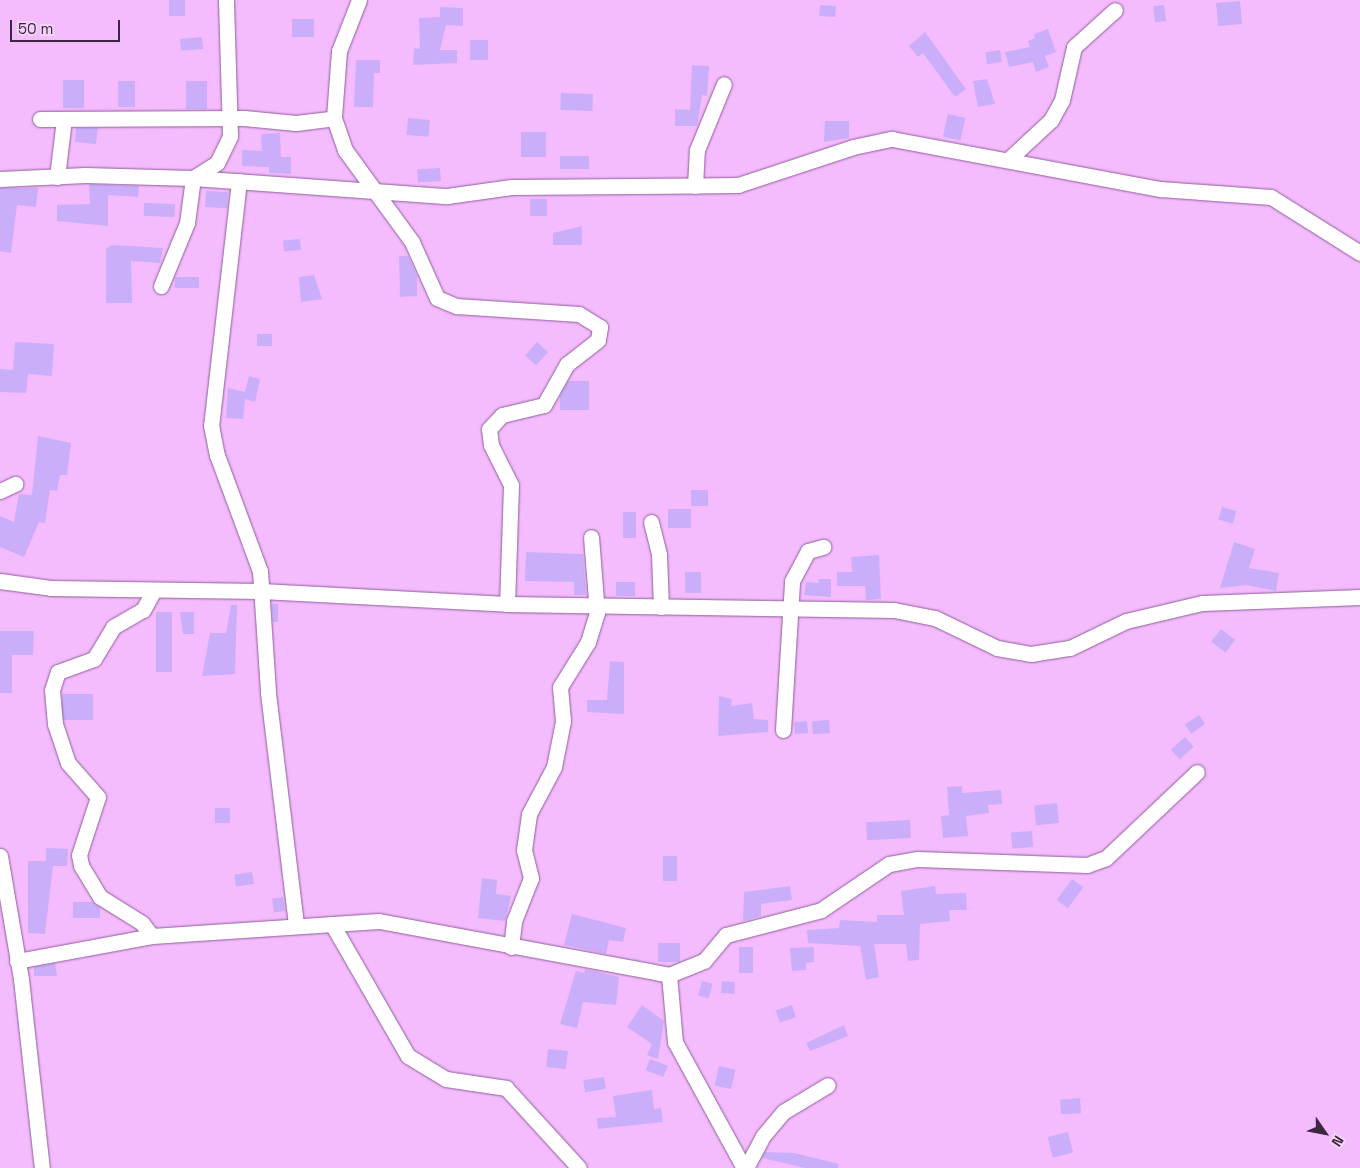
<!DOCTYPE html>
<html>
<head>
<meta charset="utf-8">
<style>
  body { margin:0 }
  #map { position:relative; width:1360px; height:1168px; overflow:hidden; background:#f4bcff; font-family:"Space Grotesk",sans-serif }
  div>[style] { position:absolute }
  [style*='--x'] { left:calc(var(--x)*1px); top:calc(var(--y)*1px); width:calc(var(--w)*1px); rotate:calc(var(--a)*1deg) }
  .building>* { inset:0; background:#caaef9; transform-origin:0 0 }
  .roads { filter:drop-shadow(0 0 1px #905d9a) drop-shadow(0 0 1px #905d9a) }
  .minor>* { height:15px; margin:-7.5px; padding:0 7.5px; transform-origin:7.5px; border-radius:7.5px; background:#fff }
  span { translate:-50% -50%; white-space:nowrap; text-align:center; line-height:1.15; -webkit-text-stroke:4px #f5d3fb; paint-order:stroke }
  .north { position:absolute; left:1300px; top:1108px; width:50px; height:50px; -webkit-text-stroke:4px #f5d3fb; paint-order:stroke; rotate:123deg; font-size:14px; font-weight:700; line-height:20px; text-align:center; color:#3c2640 }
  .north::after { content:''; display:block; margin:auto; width:18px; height:22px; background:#3c2640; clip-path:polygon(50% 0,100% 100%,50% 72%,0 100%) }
  .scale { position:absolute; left:10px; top:20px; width:110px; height:22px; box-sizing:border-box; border:2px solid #3c2640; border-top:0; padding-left:6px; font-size:15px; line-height:18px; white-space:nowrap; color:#3c2640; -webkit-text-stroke:4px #f5d3fb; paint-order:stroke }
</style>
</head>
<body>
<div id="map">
  <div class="building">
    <i style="left:169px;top:0;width:16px;height:16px"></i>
    <i style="left:1240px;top:1px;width:23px;height:24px;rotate:85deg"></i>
    <i style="left:820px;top:5px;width:16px;height:11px;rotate:4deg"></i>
    <i style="left:1164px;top:5px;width:16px;height:11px;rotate:83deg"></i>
    <i style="clip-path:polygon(440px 7px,463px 8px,463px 26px,446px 25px,440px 50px,457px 50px,457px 63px,413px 65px,414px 48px,420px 49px,419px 18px,440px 17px)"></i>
    <i style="left:292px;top:19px;width:22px;height:18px"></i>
    <i style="clip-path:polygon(1048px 29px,1056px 52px,1045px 56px,1049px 67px,1036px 72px,1033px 62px,1009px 67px,1005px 52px,1030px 47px,1028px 41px,1035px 38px,1034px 34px)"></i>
    <i style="clip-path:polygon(925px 32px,966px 89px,955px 97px,923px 53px,918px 57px,909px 46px)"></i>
    <i style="left:202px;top:37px;width:12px;height:22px;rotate:85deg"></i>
    <i style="left:470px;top:40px;width:18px;height:20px"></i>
    <i style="left:1000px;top:50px;width:12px;height:15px;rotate:81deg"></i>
    <i style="clip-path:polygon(356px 60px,380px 60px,380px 73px,374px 73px,373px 107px,354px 107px)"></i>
    <i style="clip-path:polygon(692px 65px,709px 66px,707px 96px,702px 95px,697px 126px,675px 126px,675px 109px,690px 110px)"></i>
    <i style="clip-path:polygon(987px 79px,995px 104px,978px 107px,973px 81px)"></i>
    <i style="left:63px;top:80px;width:21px;height:28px"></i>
    <i style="left:118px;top:81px;width:17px;height:26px"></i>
    <i style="left:186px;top:81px;width:21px;height:28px"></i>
    <i style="left:561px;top:93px;width:32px;height:17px;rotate:2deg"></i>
    <i style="left:948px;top:114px;width:18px;height:23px;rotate:13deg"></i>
    <i style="left:408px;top:118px;width:22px;height:17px;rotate:5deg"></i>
    <i style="clip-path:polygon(825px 121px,849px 121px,849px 138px,824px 142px)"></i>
    <i style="clip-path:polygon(76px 128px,98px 128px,96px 144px,75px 142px)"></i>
    <i style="left:521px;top:132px;width:25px;height:25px"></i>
    <i style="clip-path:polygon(280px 133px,281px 157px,291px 157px,291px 174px,269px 173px,269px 167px,242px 166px,242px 150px,262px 151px,261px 134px)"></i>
    <i style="left:560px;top:156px;width:29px;height:13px"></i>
    <i style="left:440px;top:168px;width:13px;height:23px;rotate:86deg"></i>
    <i style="clip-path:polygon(89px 184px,139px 186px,138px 197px,108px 195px,108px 226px,57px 221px,57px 205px,90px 204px)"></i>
    <i style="clip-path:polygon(0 188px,38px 188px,36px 207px,17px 205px,11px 253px,0 251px)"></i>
    <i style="left:206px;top:191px;width:22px;height:16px;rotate:3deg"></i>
    <i style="left:530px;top:199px;width:17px;height:17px"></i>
    <i style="left:144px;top:203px;width:31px;height:13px;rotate:2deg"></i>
    <i style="clip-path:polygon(582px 226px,582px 245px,553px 245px,553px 233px)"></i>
    <i style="left:300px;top:239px;width:11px;height:17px;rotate:85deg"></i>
    <i style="clip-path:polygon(112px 245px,163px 248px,160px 263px,131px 261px,132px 303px,106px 303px,106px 249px)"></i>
    <i style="clip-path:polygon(399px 256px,408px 256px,417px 276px,417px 296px,400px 297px)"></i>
    <i style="clip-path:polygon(314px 275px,322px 299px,301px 302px,299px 277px)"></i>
    <i style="left:175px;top:277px;width:24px;height:11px"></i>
    <i style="left:257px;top:334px;width:15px;height:12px"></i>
    <i style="clip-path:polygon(15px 342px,54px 344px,52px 376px,28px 374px,26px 393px,0 392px,0 369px,13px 370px)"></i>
    <i style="left:537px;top:342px;width:15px;height:18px;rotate:42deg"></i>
    <i style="clip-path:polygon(249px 376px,260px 379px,255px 402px,245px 399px,243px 419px,226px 418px,228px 388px,245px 392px)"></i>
    <i style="clip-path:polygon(568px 381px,589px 381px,589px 410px,560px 410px,560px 396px)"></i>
    <i style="clip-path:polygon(38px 436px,71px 443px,67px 475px,60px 475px,57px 491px,50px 490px,45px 523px,39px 522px,24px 557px,0 547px,0 516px,14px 522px,19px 494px,32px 495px)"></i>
    <i style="left:691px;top:490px;width:17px;height:16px"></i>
    <i style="left:1222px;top:507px;width:15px;height:13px;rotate:16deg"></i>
    <i style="left:668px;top:509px;width:23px;height:19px"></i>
    <i style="left:623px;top:512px;width:13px;height:26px"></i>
    <i style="clip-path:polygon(1234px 542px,1255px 549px,1249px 568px,1279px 573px,1276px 591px,1247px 585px,1220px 588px)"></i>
    <i style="clip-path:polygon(526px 552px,583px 554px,586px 595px,574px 595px,574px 582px,525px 581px)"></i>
    <i style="clip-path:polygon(879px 555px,881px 599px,866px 600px,865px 586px,837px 586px,837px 572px,852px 572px,851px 557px)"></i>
    <i style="left:685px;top:572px;width:16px;height:21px"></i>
    <i style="clip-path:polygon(819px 579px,831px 579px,831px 597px,804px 595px,806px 582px,818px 583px)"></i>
    <i style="left:616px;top:582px;width:19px;height:14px"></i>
    <i style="clip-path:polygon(272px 604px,278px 604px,278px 622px,273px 622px)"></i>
    <i style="clip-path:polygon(231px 605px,237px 605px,235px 674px,202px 676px,210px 633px,226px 633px)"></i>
    <i style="left:156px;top:612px;width:16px;height:60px"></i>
    <i style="clip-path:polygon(180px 612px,194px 612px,194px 634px,183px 634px)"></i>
    <i style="left:1221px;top:629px;width:18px;height:16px;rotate:38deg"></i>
    <i style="clip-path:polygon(0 631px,34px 631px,33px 655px,12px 655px,12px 693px,0 693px)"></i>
    <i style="clip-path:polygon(610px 661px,624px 662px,624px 714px,587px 712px,587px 700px,607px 700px)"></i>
    <i style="left:62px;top:694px;width:31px;height:26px"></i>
    <i style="clip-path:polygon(719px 696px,732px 699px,731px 706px,752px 703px,754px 719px,768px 720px,768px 732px,718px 736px)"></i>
    <i style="left:1199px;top:715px;width:11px;height:17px;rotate:56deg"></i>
    <i style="left:829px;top:720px;width:13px;height:17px;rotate:86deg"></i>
    <i style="left:807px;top:721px;width:12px;height:13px;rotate:85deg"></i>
    <i style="left:1185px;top:737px;width:13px;height:19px;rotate:48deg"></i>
    <i style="clip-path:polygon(962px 786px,962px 793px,1001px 790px,1002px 804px,988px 805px,989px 813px,966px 816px,968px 836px,943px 838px,941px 816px,949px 815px,947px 787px)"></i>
    <i style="left:1057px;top:803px;width:20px;height:23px;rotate:84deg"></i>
    <i style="left:215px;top:808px;width:15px;height:15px"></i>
    <i style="left:910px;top:820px;width:18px;height:44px;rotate:87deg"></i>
    <i style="left:1032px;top:831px;width:16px;height:21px;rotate:86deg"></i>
    <i style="clip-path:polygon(46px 848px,68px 849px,67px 866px,53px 866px,45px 934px,28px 933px,28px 861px,46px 861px)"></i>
    <i style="left:663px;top:856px;width:14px;height:25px"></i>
    <i style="left:252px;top:872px;width:12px;height:18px;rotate:81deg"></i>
    <i style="clip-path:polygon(482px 878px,497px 880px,496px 894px,511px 896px,505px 921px,478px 918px)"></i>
    <i style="left:1072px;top:879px;width:14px;height:26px;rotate:36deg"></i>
    <i style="clip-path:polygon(790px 886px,792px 900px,761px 904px,761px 916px,743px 921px,744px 892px)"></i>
    <i style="clip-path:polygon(935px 886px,936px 894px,966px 893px,967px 910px,949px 910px,950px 921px,920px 924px,919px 960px,908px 961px,906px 944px,874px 944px,879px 977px,866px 980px,860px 946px,808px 943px,807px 930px,839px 928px,840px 920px,877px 922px,877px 915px,904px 915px,901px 891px)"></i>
    <i style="left:283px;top:897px;width:14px;height:11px;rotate:82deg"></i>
    <i style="clip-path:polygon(73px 902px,92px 902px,100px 908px,100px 918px,73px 918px)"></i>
    <i style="clip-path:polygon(572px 914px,626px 928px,623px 942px,609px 940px,606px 954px,564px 945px)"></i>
    <i style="left:658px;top:943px;width:22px;height:19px"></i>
    <i style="left:739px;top:947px;width:14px;height:26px"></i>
    <i style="clip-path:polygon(814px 947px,814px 962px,806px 963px,806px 970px,792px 971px,790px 948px)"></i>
    <i style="clip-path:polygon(55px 963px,57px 976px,34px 976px,34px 967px)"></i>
    <i style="clip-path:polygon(585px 969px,619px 977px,616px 1005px,583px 1002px,577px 1028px,560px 1024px,576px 971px,584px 973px)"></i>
    <i style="left:702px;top:981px;width:11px;height:15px;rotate:15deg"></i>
    <i style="left:722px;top:981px;width:13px;height:12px;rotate:4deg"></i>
    <i style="clip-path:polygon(642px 1005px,664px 1021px,658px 1059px,647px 1055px,652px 1044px,627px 1027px)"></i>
    <i style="left:792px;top:1005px;width:13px;height:17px;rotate:72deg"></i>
    <i style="clip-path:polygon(844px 1025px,848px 1036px,810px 1051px,806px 1043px)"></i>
    <i style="left:548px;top:1049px;width:20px;height:18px;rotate:6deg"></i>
    <i style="left:650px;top:1059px;width:19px;height:12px;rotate:21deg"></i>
    <i style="left:719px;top:1066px;width:17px;height:20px;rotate:13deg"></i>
    <i style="left:604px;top:1077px;width:12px;height:21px;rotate:81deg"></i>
    <i style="clip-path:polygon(652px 1090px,654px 1109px,661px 1108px,663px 1122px,598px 1129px,597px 1118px,616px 1117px,613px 1096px)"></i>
    <i style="left:1080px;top:1098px;width:15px;height:20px;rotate:86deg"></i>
    <i style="left:1068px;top:1132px;width:21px;height:21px;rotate:76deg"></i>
    <i style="clip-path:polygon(765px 1152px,794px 1153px,839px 1164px,838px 1168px,805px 1168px,762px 1158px)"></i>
  </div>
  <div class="roads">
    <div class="minor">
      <i style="--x:359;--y:0;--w:55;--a:111.4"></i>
      <i style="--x:339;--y:51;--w:67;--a:94.3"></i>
      <i style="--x:334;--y:118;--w:34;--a:71"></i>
      <i style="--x:345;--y:150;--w:114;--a:53.9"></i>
      <i style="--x:412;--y:242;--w:61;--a:65.9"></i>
      <i style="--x:437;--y:298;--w:21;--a:23"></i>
      <i style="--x:456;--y:306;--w:123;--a:3.7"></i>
      <i style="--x:579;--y:314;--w:25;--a:32"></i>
      <i style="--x:600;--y:327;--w:13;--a:99"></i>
      <i style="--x:598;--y:340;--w:39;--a:142"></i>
      <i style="--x:567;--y:364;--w:47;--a:119.3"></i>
      <i style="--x:544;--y:405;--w:43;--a:166.6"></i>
      <i style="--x:502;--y:415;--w:19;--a:133"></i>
      <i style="--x:489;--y:429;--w:16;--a:83"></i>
      <i style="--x:491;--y:445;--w:45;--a:63.4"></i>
      <i style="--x:511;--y:485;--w:119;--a:91.9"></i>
      <i style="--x:40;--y:119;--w:204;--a:-0.3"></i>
      <i style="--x:244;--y:118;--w:52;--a:5.5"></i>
      <i style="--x:296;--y:123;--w:38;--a:-7"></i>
      <i style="--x:1008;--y:160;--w:59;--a:-42.9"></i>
      <i style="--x:1051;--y:120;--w:23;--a:-61"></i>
      <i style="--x:1062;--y:100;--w:54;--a:-77.2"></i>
      <i style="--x:1074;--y:47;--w:55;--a:-42.1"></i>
      <i style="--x:57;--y:177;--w:58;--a:-83.1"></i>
      <i style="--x:0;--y:179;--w:85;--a:-2.7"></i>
      <i style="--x:85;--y:175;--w:108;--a:1.6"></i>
      <i style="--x:193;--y:178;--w:255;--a:4.1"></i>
      <i style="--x:447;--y:196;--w:65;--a:-8"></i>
      <i style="--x:511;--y:187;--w:227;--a:-0.5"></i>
      <i style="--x:738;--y:185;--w:121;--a:-18.3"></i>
      <i style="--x:853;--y:147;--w:40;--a:-12"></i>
      <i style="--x:892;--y:139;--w:273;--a:10.6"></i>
      <i style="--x:1160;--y:189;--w:111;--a:4.1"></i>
      <i style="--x:1271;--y:197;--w:105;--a:32.2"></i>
      <i style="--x:239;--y:181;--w:246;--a:96.5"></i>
      <i style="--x:211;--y:425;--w:31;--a:79"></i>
      <i style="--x:217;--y:455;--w:124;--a:69.7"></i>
      <i style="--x:260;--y:571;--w:122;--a:86.2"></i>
      <i style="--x:268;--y:693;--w:233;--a:83.1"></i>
      <i style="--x:695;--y:186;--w:36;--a:-87"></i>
      <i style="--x:697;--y:150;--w:71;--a:-67.8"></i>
      <i style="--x:161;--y:286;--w:68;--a:-67.6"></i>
      <i style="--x:187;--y:223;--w:45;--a:-82.4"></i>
      <i style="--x:193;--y:178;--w:28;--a:-32"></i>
      <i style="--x:217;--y:163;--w:30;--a:-64"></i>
      <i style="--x:230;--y:136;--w:136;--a:-91.7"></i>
      <i style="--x:0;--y:491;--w:17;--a:-25"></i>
      <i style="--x:651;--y:522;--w:34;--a:76"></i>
      <i style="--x:659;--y:555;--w:52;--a:87.8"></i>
      <i style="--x:0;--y:581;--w:51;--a:7.8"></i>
      <i style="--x:51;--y:588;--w:210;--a:0.8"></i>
      <i style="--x:261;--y:591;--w:246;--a:3"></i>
      <i style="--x:507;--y:604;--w:387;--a:0.9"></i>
      <i style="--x:894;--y:610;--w:42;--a:11"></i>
      <i style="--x:935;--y:618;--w:69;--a:25.8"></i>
      <i style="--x:997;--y:648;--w:35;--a:10"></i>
      <i style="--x:1031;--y:654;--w:39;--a:-9"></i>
      <i style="--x:1070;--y:648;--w:62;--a:-25.7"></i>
      <i style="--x:1126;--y:621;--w:78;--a:-13.3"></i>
      <i style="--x:1202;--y:603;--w:158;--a:-2.2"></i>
      <i style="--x:783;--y:730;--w:149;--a:-86.5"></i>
      <i style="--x:792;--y:581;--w:34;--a:-62"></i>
      <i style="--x:808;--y:551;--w:16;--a:-15"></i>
      <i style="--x:0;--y:856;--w:125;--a:80.3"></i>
      <i style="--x:21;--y:979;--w:190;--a:83.7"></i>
      <i style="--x:332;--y:924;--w:152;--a:60.1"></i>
      <i style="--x:408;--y:1056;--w:44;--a:31.2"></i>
      <i style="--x:446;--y:1079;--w:61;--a:8.5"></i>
      <i style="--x:506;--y:1088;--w:108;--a:47.6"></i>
      <i style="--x:152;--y:936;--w:16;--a:-128"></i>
      <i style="--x:142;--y:923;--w:49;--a:-148.2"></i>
      <i style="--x:100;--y:897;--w:37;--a:-121"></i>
      <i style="--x:81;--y:865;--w:10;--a:-101"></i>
      <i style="--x:79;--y:855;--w:61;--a:-71.9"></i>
      <i style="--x:98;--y:797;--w:45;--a:-131.4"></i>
      <i style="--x:68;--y:763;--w:41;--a:-108.4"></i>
      <i style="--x:55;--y:724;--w:34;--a:-95"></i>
      <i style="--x:52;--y:690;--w:19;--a:-72"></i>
      <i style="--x:58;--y:672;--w:38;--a:-20"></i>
      <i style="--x:94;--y:659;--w:37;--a:-59"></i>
      <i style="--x:113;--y:627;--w:34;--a:-30"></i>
      <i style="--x:143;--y:610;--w:23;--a:-61"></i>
      <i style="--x:511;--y:947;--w:26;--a:-83"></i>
      <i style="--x:514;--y:921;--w:46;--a:-68.4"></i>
      <i style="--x:531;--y:878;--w:29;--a:-104"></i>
      <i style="--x:524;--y:850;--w:36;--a:-82"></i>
      <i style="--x:529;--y:814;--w:53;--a:-62"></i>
      <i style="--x:554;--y:767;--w:47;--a:-78.9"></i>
      <i style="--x:563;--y:721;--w:34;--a:-95"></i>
      <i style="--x:560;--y:687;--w:53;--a:-58.1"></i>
      <i style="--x:588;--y:642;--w:30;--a:-73"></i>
      <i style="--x:597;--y:613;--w:76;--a:-94.5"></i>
      <i style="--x:17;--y:961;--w:137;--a:-10.5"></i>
      <i style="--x:152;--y:936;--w:227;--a:-3.8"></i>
      <i style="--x:379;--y:921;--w:295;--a:10.5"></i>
      <i style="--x:669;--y:975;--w:38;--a:-22"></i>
      <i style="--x:704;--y:961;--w:34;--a:-50"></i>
      <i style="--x:726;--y:935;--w:98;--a:-14.7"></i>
      <i style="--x:821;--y:910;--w:82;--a:-34.1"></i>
      <i style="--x:889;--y:864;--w:29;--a:-10"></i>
      <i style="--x:918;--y:859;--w:169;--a:2"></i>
      <i style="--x:1087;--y:865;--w:20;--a:-20"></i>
      <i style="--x:1106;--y:858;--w:125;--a:-43.4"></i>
      <i style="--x:669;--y:975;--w:67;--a:84.9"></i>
      <i style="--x:675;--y:1042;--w:144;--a:61.3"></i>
      <i style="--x:746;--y:1168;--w:36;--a:-62"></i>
      <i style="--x:763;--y:1136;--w:31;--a:-50"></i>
      <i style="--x:783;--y:1112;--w:52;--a:-31"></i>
    </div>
  </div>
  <div class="north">N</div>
  <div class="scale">50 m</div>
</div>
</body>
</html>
